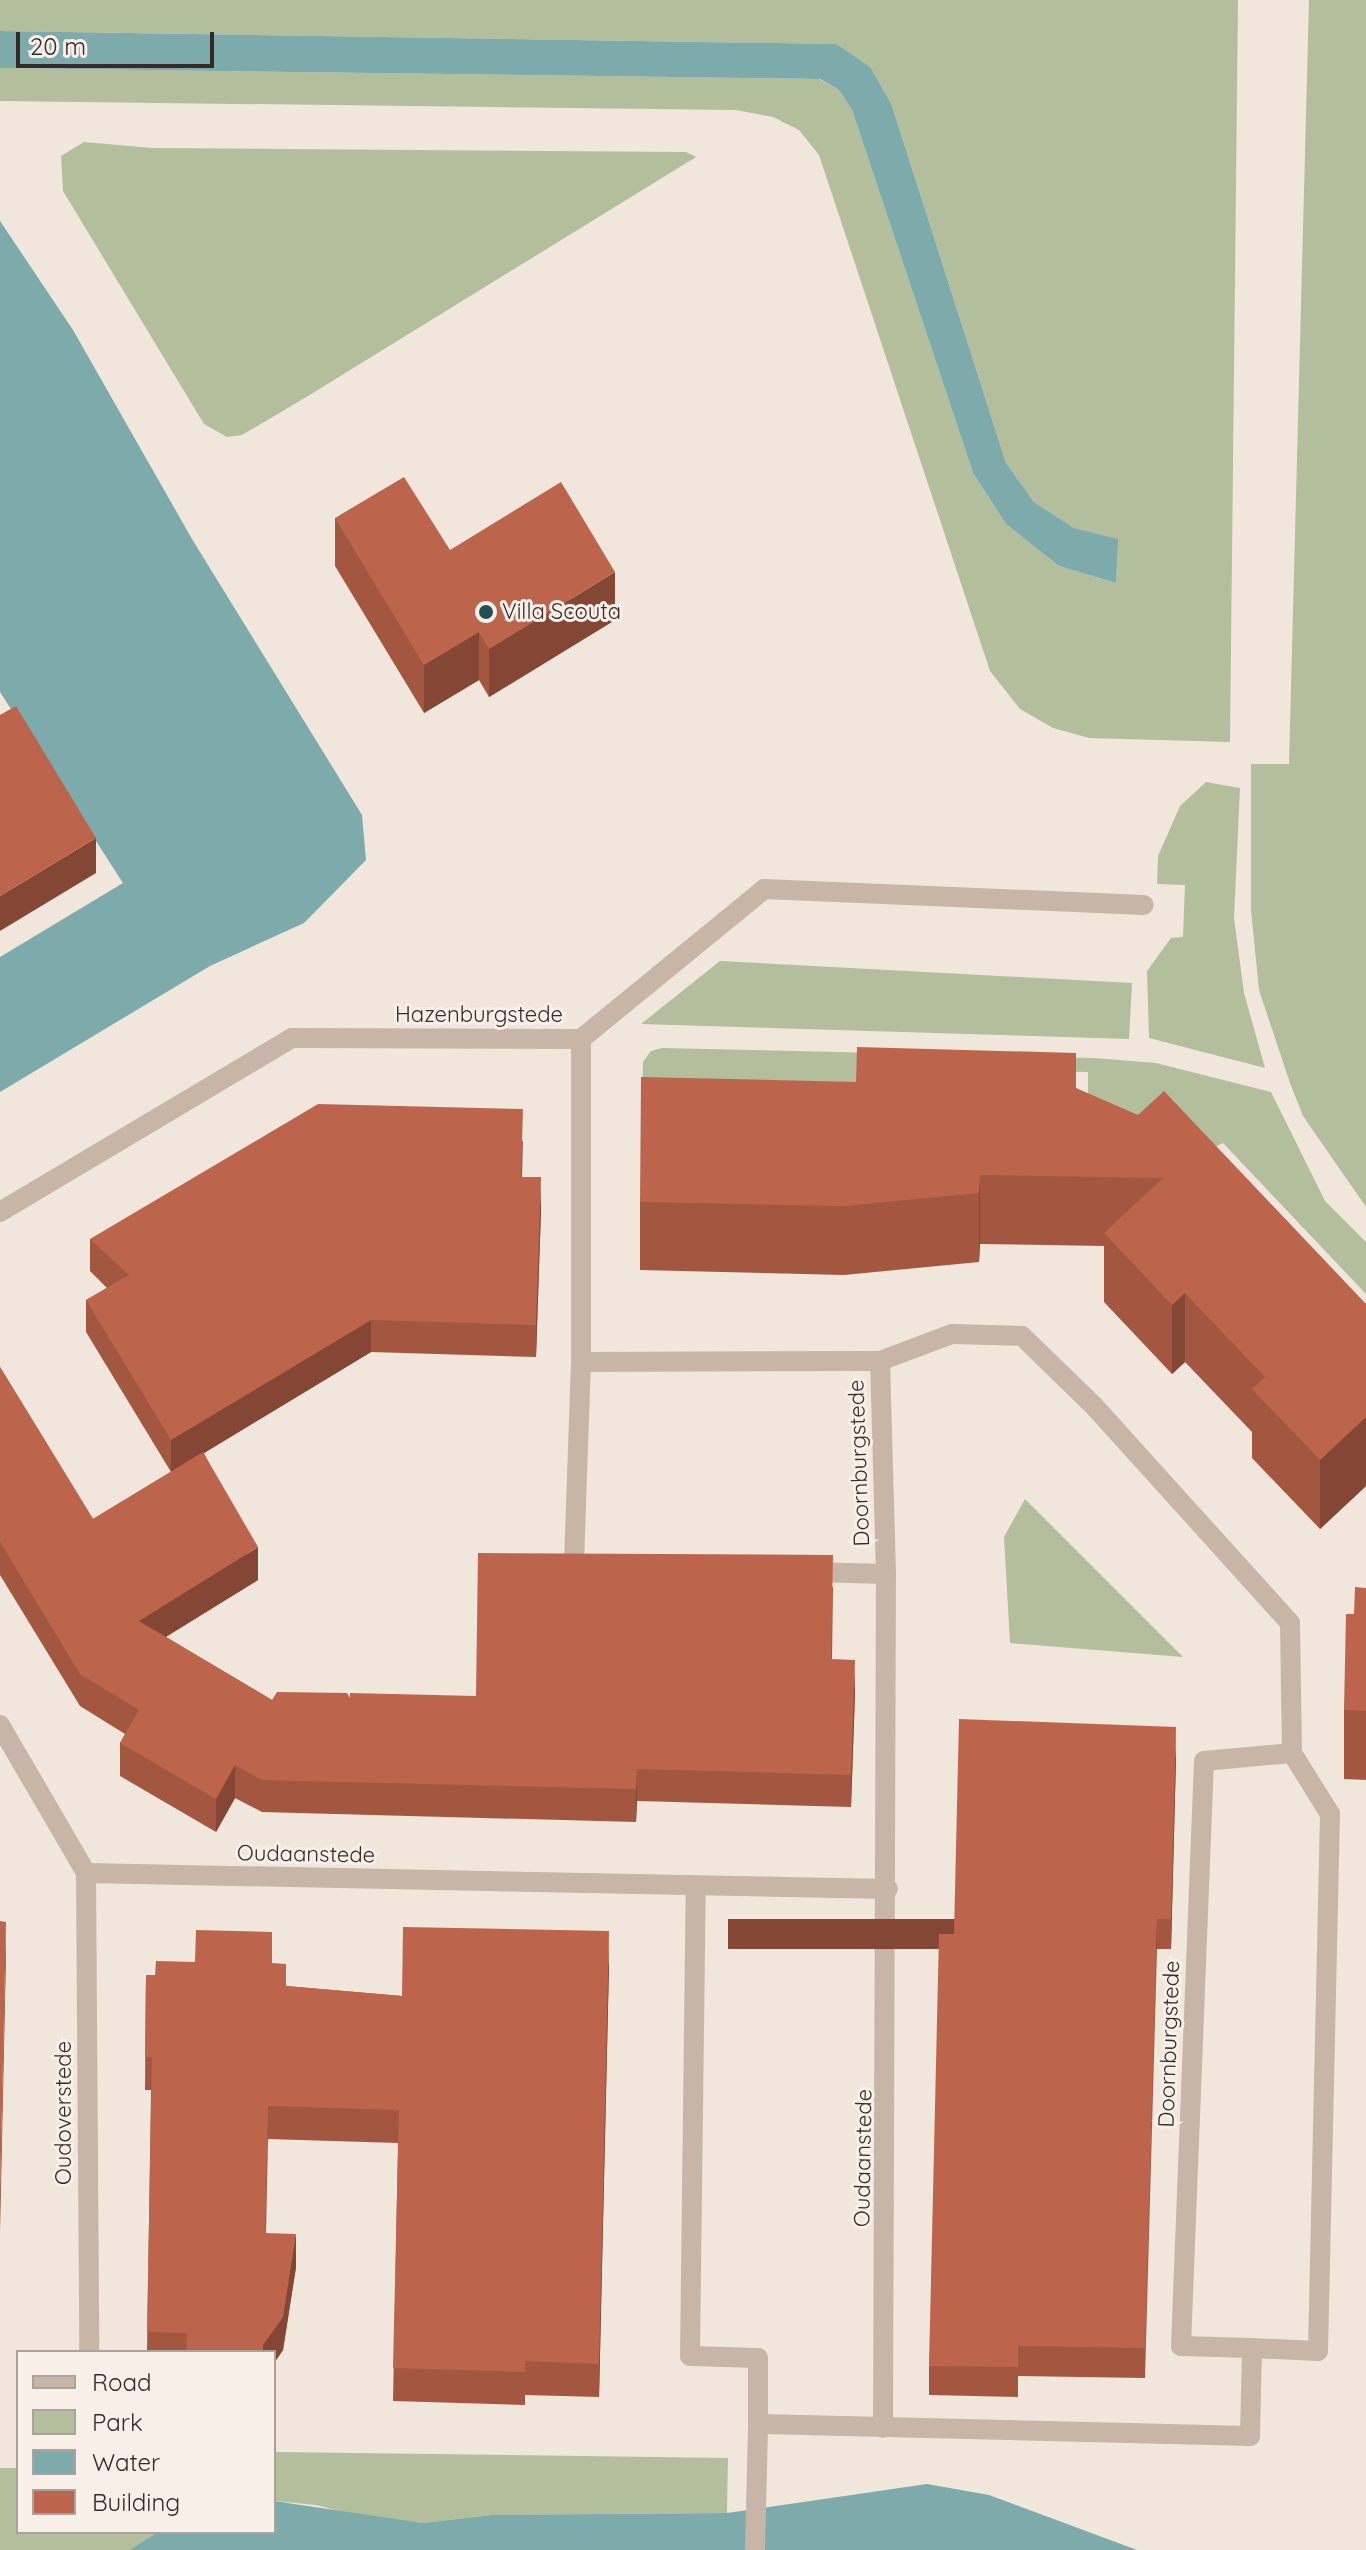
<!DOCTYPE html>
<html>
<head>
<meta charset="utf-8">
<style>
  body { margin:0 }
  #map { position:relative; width:1366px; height:2550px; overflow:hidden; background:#f0e6dc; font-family:Quicksand,sans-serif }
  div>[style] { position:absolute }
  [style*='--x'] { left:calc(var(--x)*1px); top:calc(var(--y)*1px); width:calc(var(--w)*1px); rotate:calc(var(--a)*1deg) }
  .green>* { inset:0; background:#b3be9d }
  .water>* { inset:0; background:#7daaab }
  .service>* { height:20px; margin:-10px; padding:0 10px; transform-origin:10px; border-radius:10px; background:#c7b6a8 }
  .pedestrian>* { height:20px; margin:-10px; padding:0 10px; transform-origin:10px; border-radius:10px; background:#c7b6a8 }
  .minor>* { height:20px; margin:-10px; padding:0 10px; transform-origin:10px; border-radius:10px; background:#c7b6a8 }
  .wall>* { inset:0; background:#a35741 }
  .shaded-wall>* { inset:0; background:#844735; transform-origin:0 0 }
  .building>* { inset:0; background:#bd654c }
  .dots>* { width:22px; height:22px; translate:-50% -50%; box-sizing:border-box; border:4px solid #f8f0e8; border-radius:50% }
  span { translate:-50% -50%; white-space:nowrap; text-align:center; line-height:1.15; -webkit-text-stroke:6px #f8f0e8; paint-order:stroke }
  .poi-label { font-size:22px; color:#352c28 }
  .left { translate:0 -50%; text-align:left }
  .street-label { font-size:22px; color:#352c28 }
  .legend { position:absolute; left:16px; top:2350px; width:260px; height:184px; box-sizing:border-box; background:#f8f0e8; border:2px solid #aaa29b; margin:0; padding:10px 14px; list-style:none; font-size:24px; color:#352c28 }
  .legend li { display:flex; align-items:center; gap:16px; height:40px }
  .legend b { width:40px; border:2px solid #aaa29b }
  .scale { position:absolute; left:16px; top:32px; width:198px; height:36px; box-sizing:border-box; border:4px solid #352c28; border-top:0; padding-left:10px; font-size:24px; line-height:28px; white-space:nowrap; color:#352c28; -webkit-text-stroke:6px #f8f0e8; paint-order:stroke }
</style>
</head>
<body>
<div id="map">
  <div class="green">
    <i style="clip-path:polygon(0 0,1238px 0,1230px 742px,1089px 738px,1053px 728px,1020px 709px,990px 671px,819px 155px,799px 130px,773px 117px,736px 110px,0 101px,0 68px,819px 79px,839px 90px,852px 110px,973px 473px,1006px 524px,1059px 566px,1116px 583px,1117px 539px,1074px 528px,1034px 502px,1006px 463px,892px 106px,836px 44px,0 31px)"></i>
    <i style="clip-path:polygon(1309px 0,1366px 0,1366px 1207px,1303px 1116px,1290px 1083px,1259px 990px,1251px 910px,1251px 764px,1289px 764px)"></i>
    <i style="clip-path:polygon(84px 142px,152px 148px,686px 152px,696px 157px,308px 396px,242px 435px,227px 437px,204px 424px,63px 191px,61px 156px)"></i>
    <i style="clip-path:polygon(1206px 782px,1240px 788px,1234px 918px,1244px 993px,1265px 1068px,1149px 1038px,1147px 971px,1171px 938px,1183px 937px,1185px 885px,1157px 884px,1158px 856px,1180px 806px)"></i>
    <i style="clip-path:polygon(720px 961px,1132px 983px,1129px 1039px,641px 1024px)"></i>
    <i style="clip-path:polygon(662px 1048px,1094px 1058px,1156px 1063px,1271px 1092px,1325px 1201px,1366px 1242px,1366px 1294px,1223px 1143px,1215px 1147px,1152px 1132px,1088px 1103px,1088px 1072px,868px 1068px,862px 1093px,642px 1108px,643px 1062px,651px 1051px)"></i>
    <i style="clip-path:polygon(1025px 1499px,1183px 1657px,1010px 1643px,1004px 1537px)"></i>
    <i style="clip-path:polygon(274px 2452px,728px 2458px,727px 2513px,492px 2515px,422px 2523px,362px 2517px,316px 2505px,274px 2501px)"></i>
    <i style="clip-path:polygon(0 2468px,18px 2468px,18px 2532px,158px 2532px,129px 2550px,0 2550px)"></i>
  </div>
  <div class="water">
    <i style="clip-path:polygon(0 31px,836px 44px,870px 67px,892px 106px,1006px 463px,1034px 502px,1074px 528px,1118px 539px,1116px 583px,1059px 566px,1006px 524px,973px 473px,852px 110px,839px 90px,820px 79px,0 68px)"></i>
    <i style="clip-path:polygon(0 221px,73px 330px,192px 539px,362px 815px,366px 860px,304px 923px,210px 966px,0 1092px,0 957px,123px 883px,0 692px)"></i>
    <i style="clip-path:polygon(927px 2484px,989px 2495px,1137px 2550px,129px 2550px,158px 2532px,274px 2532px,274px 2501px,422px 2523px,492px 2515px,727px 2513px)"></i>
  </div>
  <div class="service">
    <i style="--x:581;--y:1039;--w:237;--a:-39.3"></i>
    <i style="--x:764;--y:889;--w:380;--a:2.4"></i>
    <i style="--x:1252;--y:2348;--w:71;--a:-178.4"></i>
    <i style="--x:1181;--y:2346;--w:585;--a:-87.75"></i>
    <i style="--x:1204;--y:1761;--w:88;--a:-5.2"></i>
  </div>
  <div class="pedestrian">
    <i style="--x:883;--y:2428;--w:854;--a:-89.8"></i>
    <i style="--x:755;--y:2550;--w:126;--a:-88.6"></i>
  </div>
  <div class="minor">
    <i style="--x:0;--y:1212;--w:340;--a:-30.8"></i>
    <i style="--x:292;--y:1038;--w:289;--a:0.2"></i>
    <i style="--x:581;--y:1039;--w:323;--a:90"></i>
    <i style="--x:581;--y:1362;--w:299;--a:-0.2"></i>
    <i style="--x:880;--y:1361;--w:77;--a:-20.6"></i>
    <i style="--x:952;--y:1334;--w:70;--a:1.6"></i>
    <i style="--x:1022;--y:1336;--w:100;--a:44.2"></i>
    <i style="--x:1094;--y:1406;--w:292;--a:47.9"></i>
    <i style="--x:1290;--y:1623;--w:130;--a:89.1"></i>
    <i style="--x:1292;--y:1753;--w:72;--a:58.1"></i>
    <i style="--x:1330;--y:1814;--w:537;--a:91.28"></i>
    <i style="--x:1318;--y:2351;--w:66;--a:-177.4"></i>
    <i style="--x:1252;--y:2348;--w:88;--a:91.3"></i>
    <i style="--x:1250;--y:2436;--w:492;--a:-178.6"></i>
    <i style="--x:758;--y:2424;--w:66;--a:-90"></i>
    <i style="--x:758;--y:2358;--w:68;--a:-178.3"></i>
    <i style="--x:690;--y:2356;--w:470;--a:-89.3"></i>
    <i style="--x:581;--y:1362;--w:205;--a:92"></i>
    <i style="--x:574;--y:1567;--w:11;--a:0"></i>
    <i style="--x:809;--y:1572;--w:77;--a:1.5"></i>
    <i style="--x:886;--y:1574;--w:213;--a:-91.6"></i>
    <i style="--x:0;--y:1725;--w:171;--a:59.8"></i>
    <i style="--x:86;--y:1873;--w:802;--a:1.14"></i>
    <i style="--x:86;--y:1873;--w:479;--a:89.6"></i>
  </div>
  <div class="wall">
    <i style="clip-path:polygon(335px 518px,450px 550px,615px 620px,489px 697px,479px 680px,424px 713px,335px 566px)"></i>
    <i style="clip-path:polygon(1076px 1088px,1366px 1304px,1366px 1486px,1320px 1529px,1252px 1458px,1252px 1432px,1185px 1362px,1172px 1374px,1104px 1302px,1104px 1246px,980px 1244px,979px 1262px,844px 1275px,640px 1270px,640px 1202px)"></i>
    <i style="clip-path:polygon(523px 1141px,522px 1177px,541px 1209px,536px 1357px,371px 1352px,204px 1453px,258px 1580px,166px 1637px,272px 1700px,476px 1696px,833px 1587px,832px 1659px,855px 1692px,851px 1807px,637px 1801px,636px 1822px,262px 1812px,235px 1798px,216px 1832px,120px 1776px,120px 1743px,125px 1734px,80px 1706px,0 1575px,0 1367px,93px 1519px,171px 1472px,86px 1332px,86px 1300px,107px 1288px,90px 1271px,90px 1239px)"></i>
    <i style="clip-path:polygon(1366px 1588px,1366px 1780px,1344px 1779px,1344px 1710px,1354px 1614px)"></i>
    <i style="clip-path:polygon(1176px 1757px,1171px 1949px,1157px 1949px,1145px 2378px,1018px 2376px,1018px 2397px,929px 2395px,929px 2366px,954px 1934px)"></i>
    <i style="clip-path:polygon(272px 1963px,286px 1986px,402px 1996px,609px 1964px,599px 2397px,525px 2395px,525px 2405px,393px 2401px,398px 2143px,268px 2139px,266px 2233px,296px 2267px,283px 2350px,274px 2363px,274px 2352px,147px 2352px,151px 2090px,145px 2090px,146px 1975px,155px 1975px)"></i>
  </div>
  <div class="shaded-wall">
    <i style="clip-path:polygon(615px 572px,615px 620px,489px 697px,489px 649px)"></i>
    <i style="clip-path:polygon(479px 632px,479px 680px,424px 713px,424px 665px)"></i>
    <i style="clip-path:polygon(96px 838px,96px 873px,0 931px,0 896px)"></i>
    <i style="clip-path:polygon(980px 1175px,980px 1244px,979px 1262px,979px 1193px)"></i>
    <i style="clip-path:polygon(541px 1177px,541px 1209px,536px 1357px,536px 1325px)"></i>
    <i style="clip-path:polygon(1185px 1293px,1185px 1362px,1172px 1374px,1172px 1305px)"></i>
    <i style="clip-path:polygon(371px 1320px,371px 1352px,171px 1473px,171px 1440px)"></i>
    <i style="clip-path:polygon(1366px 1417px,1366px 1486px,1320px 1529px,1320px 1460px)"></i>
    <i style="clip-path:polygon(258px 1547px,258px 1580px,139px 1653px,139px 1621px)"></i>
    <i style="clip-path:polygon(855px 1660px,855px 1692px,851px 1807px,851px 1775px)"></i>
    <i style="clip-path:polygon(1176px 1727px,1176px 1757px,1171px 1949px,1171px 1919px)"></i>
    <i style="clip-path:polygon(235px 1765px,235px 1798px,216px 1832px,216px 1799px)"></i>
    <i style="clip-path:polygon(637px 1769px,637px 1801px,636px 1822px,636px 1789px)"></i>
    <i style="left:1157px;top:1919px;width:30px;height:429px;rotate:90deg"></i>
    <i style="clip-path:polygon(6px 1922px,6px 1956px,0 2231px,0 2196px)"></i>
    <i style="clip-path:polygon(609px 1931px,609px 1964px,599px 2397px,599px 2364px)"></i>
    <i style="clip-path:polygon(296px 2234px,296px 2267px,283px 2350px,274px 2363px,274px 2352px,263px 2352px,263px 2345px)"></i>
  </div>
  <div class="building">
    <i style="clip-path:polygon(404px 477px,450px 550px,561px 482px,615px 572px,489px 649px,479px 632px,424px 665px,335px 518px)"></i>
    <i style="clip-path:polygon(16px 706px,96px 838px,0 896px,0 715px)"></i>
    <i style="clip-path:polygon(857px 1047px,1076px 1053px,1076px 1088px,1138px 1115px,1164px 1091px,1366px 1304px,1366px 1417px,1320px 1460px,1252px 1389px,1265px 1377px,1185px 1293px,1172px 1305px,1104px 1233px,1163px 1178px,980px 1175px,979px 1193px,844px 1206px,640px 1202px,641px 1077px,856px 1082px)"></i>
    <i style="clip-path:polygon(318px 1104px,523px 1109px,521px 1177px,541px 1177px,536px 1325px,371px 1320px,171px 1440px,86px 1300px,129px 1275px,90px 1239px)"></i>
    <i style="clip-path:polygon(0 1367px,93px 1519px,203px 1452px,258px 1547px,139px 1621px,272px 1700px,277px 1692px,347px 1693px,350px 1698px,350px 1693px,476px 1696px,478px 1553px,833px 1555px,831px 1659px,855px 1660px,851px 1775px,637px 1769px,636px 1789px,262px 1780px,235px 1765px,216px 1799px,120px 1743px,139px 1710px,80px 1674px,0 1542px)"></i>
    <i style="clip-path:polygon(1355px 1587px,1366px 1588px,1366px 1711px,1344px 1710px,1346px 1614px,1354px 1614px)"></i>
    <i style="clip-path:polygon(959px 1719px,1176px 1727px,1171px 1919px,1157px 1919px,1145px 2348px,1018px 2346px,1018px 2367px,929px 2366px,939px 1934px,954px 1934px)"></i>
    <i style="clip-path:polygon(0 1921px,6px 1922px,0 2196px)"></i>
    <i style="clip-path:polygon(403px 1927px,609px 1931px,599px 2364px,525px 2361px,525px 2372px,393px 2368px,399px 2110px,268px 2106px,265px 2233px,296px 2234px,283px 2317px,263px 2345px,263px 2352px,186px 2352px,187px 2333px,147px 2332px,152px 2057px,145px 2057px,146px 1975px,155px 1975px,156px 1961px,195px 1962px,196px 1930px,272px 1932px,272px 1963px,286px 1964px,286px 1986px,402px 1996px)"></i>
  </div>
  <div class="dots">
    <i style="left:486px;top:612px;background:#215153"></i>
  </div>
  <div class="poi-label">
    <span class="left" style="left:502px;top:612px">Villa Scouta</span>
  </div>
  <div class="street-label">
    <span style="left:479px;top:1015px">Hazenburgstede</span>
    <span style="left:859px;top:1463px;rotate:-92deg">Doornburgstede</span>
    <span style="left:306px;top:1854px;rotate:1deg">Oudaanstede</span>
    <span style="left:1169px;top:2044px;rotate:-88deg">Doornburgstede</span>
    <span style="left:64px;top:2113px;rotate:-90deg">Oudoverstede</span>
    <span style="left:863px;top:2158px;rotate:-89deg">Oudaanstede</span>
  </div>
  <ul class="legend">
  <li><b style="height:10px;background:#c7b6a8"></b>Road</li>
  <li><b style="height:22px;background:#b3be9d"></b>Park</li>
  <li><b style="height:22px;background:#7daaab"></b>Water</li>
  <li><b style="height:22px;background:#bd654c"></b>Building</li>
  </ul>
  <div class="scale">20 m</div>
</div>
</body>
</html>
